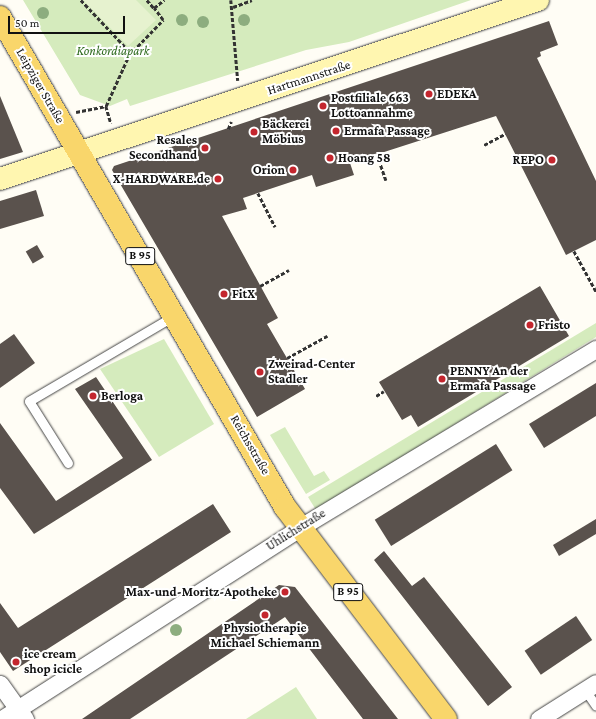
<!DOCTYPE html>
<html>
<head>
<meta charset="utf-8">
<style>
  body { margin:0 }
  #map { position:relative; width:596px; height:719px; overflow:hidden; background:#fffdf5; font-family:"Crimson Pro",serif }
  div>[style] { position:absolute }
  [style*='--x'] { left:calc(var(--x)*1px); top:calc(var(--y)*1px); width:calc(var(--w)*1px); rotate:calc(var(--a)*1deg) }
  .green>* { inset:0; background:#d5ebbd }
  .pitch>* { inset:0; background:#e6f2cf }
  .building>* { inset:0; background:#5a524d; transform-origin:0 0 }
  .path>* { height:2.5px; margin-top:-1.25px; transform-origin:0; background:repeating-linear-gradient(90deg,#333 0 4px,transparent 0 6px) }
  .roads { filter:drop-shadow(0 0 1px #444) drop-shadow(0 0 1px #444) }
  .service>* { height:9px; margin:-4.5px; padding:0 4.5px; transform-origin:4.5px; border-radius:4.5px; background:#fff }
  .minor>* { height:17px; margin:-8.5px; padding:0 8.5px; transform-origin:8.5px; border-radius:8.5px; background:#fff }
  .secondary>* { height:22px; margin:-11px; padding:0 11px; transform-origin:11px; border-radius:11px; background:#fff6b0 }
  .primary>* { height:22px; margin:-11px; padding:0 11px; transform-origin:11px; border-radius:11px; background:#f9d66b }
  .trees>* { width:12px; height:12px; margin:-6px; border-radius:50%; background:#8dad7f }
  .dots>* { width:11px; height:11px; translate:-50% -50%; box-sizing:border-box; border:2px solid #fff; border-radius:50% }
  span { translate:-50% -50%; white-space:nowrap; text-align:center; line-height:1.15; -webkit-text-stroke:4px #fff; paint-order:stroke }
  .shield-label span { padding:1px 3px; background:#fff; border:1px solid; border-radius:3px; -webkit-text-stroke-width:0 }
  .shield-label { font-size:12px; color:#111; font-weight:700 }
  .park-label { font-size:13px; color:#2f6b1f; font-style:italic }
  .street-label { font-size:13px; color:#111 }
  .poi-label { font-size:13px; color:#111; font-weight:700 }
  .left { translate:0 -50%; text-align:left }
  .right { translate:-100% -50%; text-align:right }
  .scale { position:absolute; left:8px; top:16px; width:117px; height:18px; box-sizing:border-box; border:2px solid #111; border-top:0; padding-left:5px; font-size:12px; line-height:14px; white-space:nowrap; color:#111; -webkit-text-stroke:3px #fff; paint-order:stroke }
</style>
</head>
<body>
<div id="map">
  <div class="green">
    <i style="clip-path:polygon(23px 0,471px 0,349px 42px,306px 50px,130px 106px,127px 99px,110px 106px,80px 95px)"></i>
    <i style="clip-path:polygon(596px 323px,596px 337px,316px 510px,308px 497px)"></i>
    <i style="clip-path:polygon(164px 339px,214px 424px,159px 457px,100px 369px)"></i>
    <i style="clip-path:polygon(285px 427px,314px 476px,324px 471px,330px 480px,306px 494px,270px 435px)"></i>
    <i style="clip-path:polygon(296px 687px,317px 719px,246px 719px)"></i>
  </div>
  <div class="pitch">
    <i style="clip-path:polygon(83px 0,136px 0,156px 20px,128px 46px)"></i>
  </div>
  <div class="building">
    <i style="clip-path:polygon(549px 21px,558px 45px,540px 52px,541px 56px,537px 58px,596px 181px,596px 240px,566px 255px,496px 116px,350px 163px,354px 175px,316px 187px,312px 175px,243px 198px,247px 209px,222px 216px,278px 318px,267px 324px,305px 389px,257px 417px,112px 170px,114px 166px)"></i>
    <i style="clip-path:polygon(0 96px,23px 152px,0 159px)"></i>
    <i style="clip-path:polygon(36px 190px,44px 216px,0 229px,0 201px)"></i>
    <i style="left:37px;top:245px;width:14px;height:13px;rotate:60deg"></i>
    <i style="clip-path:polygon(540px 286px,569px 336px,418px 427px,411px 415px,402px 420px,379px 382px)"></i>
    <i style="clip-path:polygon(14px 334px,35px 363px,0 388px,0 344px)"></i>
    <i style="clip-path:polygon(96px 377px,152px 460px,34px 534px,0 488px,0 423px,56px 501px,123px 458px,75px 389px)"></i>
    <i style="clip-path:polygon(596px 383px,596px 416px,544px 448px,529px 424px)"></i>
    <i style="left:496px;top:444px;width:31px;height:143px;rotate:58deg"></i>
    <i style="clip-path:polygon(213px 504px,231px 532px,13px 671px,0 652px,0 603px,18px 628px)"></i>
    <i style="clip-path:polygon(596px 519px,596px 534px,559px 556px,553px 545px)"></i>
    <i style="clip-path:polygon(384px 551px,412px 586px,424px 577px,512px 687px,488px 706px,374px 560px)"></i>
    <i style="clip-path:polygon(279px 585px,295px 587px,398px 719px,363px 719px,285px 617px,130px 719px,82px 719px)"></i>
    <i style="left:576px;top:616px;width:29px;height:62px;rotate:56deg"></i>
  </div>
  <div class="path">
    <i style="--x:81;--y:0;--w:73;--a:46.7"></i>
    <i style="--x:147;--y:0;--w:11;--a:49"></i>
    <i style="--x:154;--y:8;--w:13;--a:-39"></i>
    <i style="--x:231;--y:0;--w:81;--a:85.1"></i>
    <i style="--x:233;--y:7;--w:20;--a:-20"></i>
    <i style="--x:106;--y:106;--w:18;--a:74"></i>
    <i style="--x:76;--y:112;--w:31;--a:-11"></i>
    <i style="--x:106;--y:106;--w:56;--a:-65.7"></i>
    <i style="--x:129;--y:55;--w:49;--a:-45.8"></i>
    <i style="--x:163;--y:20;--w:15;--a:-127"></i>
    <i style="--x:228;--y:129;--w:8;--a:-67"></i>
    <i style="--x:484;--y:145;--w:24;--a:-28"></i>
    <i style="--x:377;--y:154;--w:28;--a:71"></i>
    <i style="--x:258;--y:193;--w:38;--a:63"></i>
    <i style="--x:574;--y:251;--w:46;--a:61.2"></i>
    <i style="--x:260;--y:286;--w:33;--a:-29"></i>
    <i style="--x:287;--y:358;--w:46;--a:-28.8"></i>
    <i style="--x:376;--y:396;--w:9;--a:-32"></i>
  </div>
  <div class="roads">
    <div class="service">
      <i style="--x:68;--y:463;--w:73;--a:-122.2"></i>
      <i style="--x:29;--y:401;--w:168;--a:-30.4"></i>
      <i style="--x:585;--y:690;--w:19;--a:55"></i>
    </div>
    <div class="minor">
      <i style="--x:0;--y:684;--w:43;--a:54.5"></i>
      <i style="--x:2;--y:719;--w:353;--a:-32.7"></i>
      <i style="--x:299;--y:528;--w:347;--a:-31.1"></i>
      <i style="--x:539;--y:719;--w:67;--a:-32.3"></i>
    </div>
    <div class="secondary">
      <i style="--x:0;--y:179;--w:567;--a:-18.4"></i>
    </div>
    <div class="primary">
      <i style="--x:0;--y:17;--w:567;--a:59.82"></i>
      <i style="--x:285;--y:507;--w:266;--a:52.8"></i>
    </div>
  </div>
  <div class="trees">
    <i style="left:43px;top:13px"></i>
    <i style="left:182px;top:20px"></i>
    <i style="left:244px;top:20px"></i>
    <i style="left:203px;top:22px"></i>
    <i style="left:176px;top:630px"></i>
  </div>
  <div class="dots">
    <i style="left:429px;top:94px;background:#c4262e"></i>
    <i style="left:323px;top:106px;background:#c4262e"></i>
    <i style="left:336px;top:131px;background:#c4262e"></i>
    <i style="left:254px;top:132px;background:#c4262e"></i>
    <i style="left:205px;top:148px;background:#c4262e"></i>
    <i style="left:330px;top:158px;background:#c4262e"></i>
    <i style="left:552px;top:160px;background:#c4262e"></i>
    <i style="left:293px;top:170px;background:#c4262e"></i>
    <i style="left:218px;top:179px;background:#c4262e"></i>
    <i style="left:224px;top:294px;background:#c4262e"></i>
    <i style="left:530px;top:325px;background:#c4262e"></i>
    <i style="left:260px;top:372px;background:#c4262e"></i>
    <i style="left:442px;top:379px;background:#c4262e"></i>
    <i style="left:93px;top:396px;background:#c4262e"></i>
    <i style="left:285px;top:592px;background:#c4262e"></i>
    <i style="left:265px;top:615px;background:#c4262e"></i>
    <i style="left:16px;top:662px;background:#c4262e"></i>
  </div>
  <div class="shield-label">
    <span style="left:140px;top:256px">B 95</span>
    <span style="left:348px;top:592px">B 95</span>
  </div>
  <div class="park-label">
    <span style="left:113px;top:51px">Konkordiapark</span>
  </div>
  <div class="street-label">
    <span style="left:309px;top:78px;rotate:-18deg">Hartmannstraße</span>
    <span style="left:40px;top:86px;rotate:60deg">Leipziger Straße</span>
    <span style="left:250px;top:445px;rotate:60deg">Reichsstraße</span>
    <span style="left:296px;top:530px;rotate:-32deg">Uhlichstraße</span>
  </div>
  <div class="poi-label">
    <span class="left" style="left:437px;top:94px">EDEKA</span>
    <span class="left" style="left:331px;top:106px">Postfiliale 663<br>Lottoannahme</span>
    <span class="left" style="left:262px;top:132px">Bäckerei<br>Möbius</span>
    <span class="left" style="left:344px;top:131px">Ermafa Passage</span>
    <span class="right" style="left:197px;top:148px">Resales<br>Secondhand</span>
    <span class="left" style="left:338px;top:158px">Hoang 58</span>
    <span class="right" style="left:544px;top:160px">REPO</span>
    <span class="right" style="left:285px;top:170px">Orion</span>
    <span class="right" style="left:210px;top:179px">X-HARDWARE.de</span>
    <span class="left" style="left:232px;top:294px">FitX</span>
    <span class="left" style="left:538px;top:325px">Fristo</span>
    <span class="left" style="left:268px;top:372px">Zweirad-Center<br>Stadler</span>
    <span class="left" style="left:450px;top:379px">PENNY An der<br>Ermafa Passage</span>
    <span class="left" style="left:101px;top:396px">Berloga</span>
    <span class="right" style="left:277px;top:592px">Max-und-Moritz-Apotheke</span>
    <span style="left:265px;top:636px">Physiotherapie<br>Michael Schiemann</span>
    <span class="left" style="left:24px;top:662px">ice cream<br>shop icicle</span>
  </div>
  <div class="scale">50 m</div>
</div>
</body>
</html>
